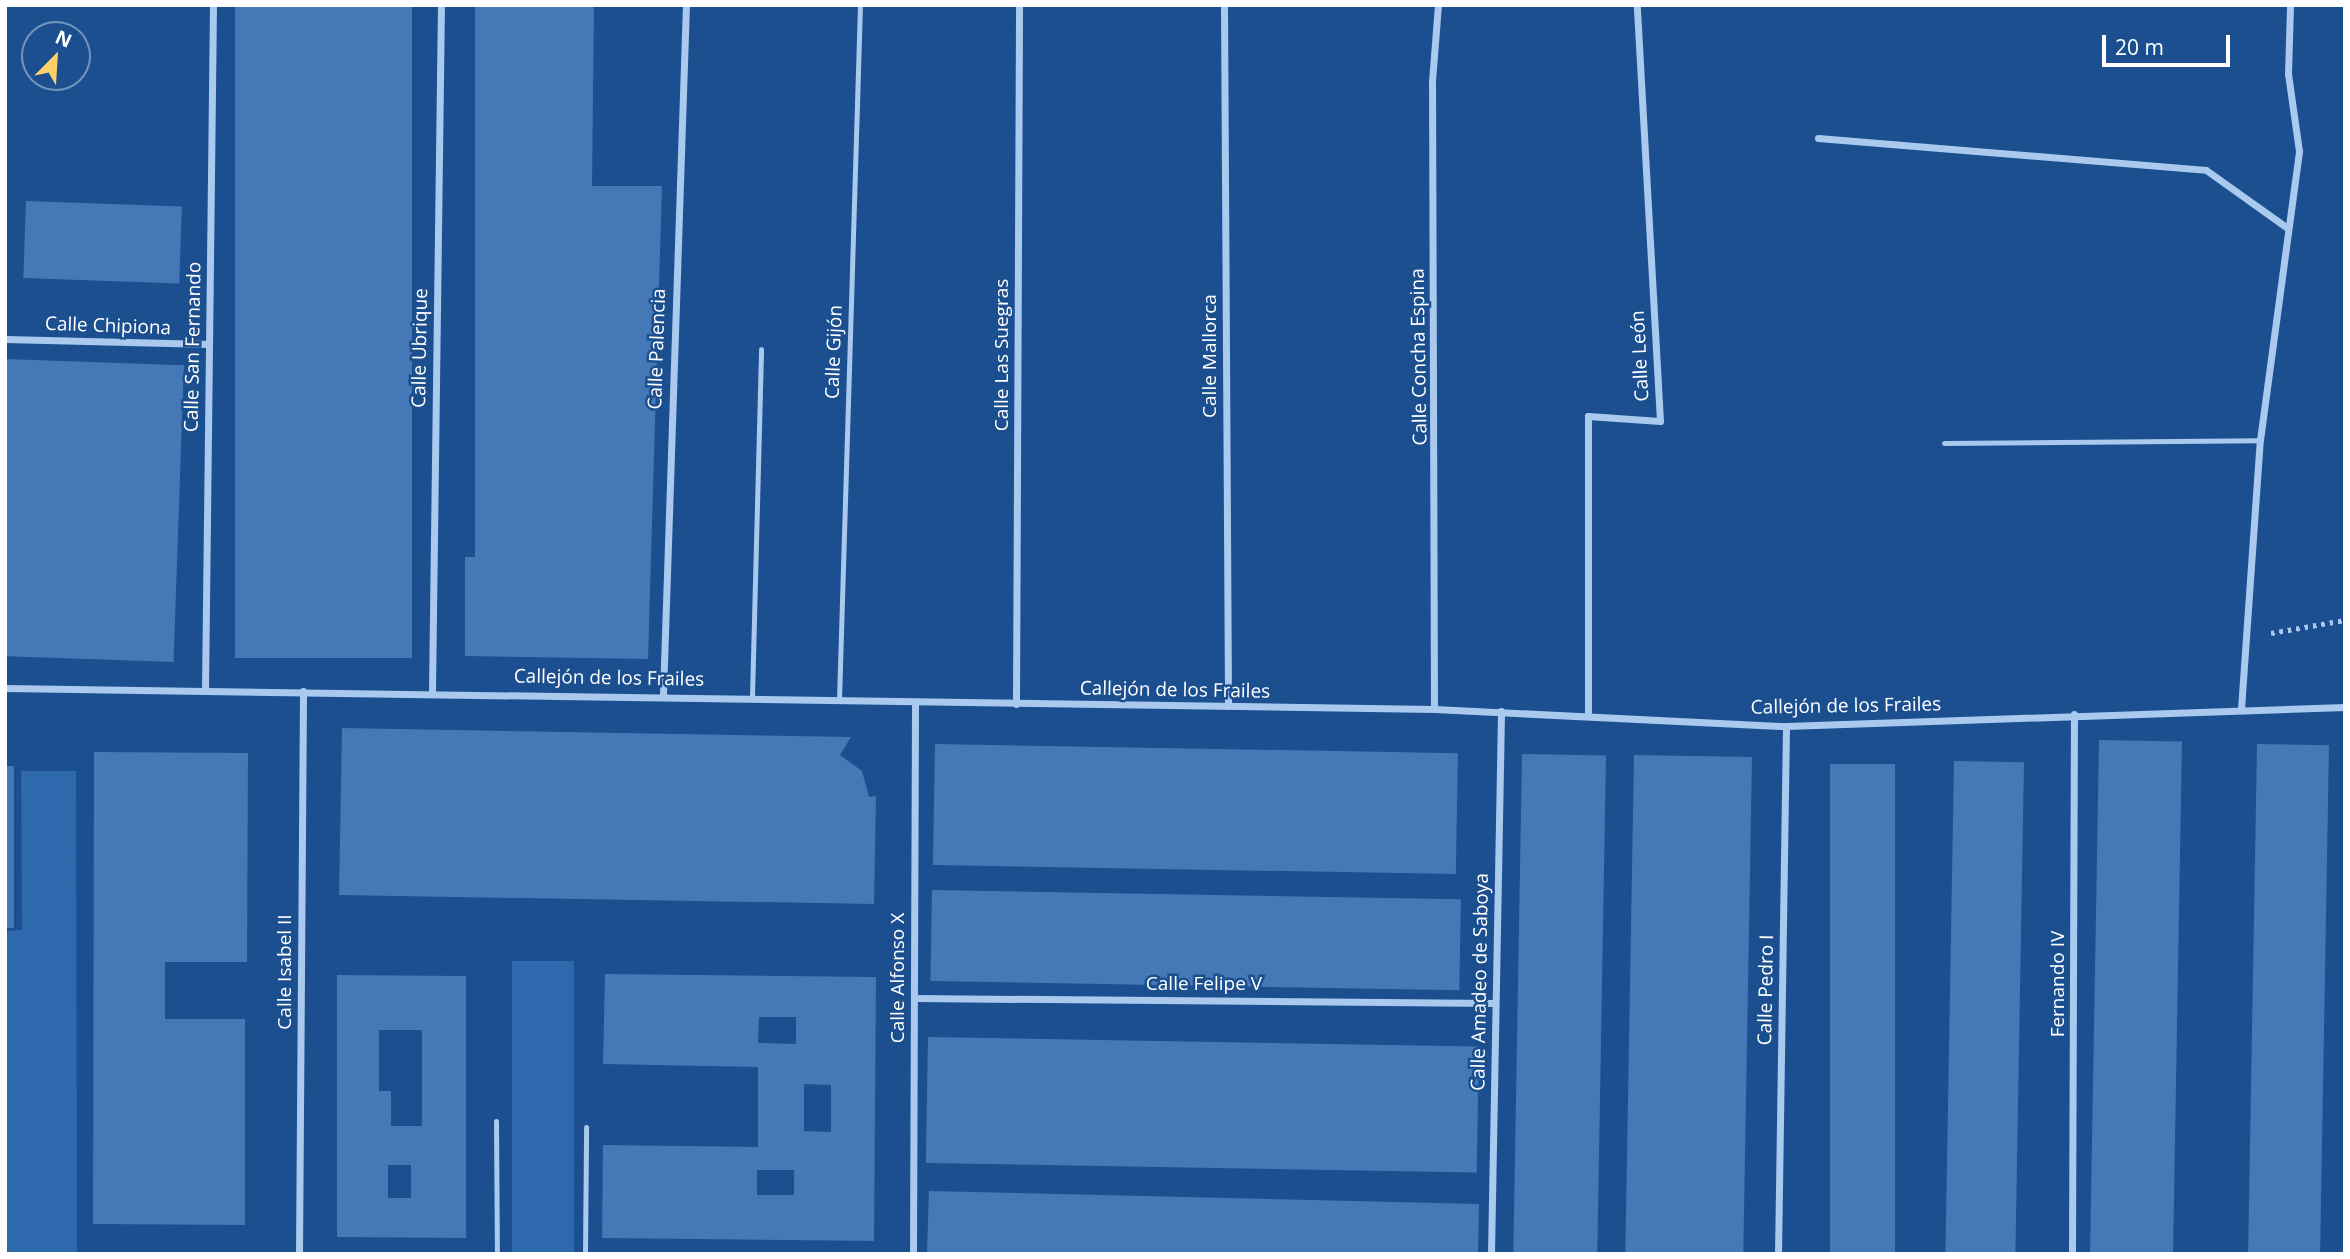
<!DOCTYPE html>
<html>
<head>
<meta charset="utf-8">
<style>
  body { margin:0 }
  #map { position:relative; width:2350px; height:1259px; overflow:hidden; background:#1b4f8f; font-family:"Open Sans",sans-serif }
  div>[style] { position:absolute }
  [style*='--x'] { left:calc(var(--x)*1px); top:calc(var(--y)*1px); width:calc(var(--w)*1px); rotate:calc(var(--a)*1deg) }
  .green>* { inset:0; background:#2e69ad; transform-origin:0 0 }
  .building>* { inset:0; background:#4478b7; transform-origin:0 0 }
  .path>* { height:4.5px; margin-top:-2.25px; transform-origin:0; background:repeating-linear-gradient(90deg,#a9c9ee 0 3.5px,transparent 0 8.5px) }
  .lane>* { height:5px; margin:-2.5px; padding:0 2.5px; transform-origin:2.5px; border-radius:2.5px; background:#a9c9ee }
  .street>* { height:7px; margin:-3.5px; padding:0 3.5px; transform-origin:3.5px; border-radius:3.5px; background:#a9c9ee }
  span { translate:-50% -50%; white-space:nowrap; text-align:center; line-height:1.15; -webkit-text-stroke:5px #1b4f8f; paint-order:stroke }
  .street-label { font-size:19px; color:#fff }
  .frame { position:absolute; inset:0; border:7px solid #fff; pointer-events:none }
  .north { position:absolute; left:21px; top:21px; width:70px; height:70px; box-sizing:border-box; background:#1b4f8f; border:2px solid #7695bc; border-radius:50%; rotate:24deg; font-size:19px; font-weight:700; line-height:28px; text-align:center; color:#fff }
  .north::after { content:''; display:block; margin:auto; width:24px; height:32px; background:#ffd166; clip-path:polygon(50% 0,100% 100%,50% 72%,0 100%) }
  .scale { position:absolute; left:2102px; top:35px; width:128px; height:32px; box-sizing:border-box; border:4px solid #fff; border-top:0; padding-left:9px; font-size:21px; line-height:24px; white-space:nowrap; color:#fff; -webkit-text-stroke:5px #1b4f8f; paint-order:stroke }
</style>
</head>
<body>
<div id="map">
  <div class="green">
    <i style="clip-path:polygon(21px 771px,76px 771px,77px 1254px,5px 1254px,5px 931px,22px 930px)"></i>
    <i style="left:512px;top:961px;width:62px;height:293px"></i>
  </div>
  <div class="building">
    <i style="left:235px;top:5px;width:177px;height:653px"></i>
    <i style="clip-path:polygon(475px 5px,594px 5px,592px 186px,662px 186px,648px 659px,465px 656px,465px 557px,475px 557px)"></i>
    <i style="left:26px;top:201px;width:156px;height:77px;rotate:2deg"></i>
    <i style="left:5px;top:359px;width:179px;height:297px;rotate:2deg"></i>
    <i style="clip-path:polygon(342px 728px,851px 737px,840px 755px,862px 771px,869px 797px,876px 796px,874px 904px,339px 895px)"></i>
    <i style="left:2099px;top:740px;width:83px;height:514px;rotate:1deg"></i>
    <i style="left:935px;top:744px;width:523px;height:121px;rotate:1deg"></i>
    <i style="left:2257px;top:744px;width:72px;height:510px;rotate:1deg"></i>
    <i style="clip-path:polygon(94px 752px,248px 753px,247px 962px,165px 962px,165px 1019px,245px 1019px,245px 1225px,93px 1224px)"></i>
    <i style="left:1522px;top:754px;width:84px;height:500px;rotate:1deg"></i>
    <i style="left:1634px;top:755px;width:118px;height:499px;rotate:1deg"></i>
    <i style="left:1954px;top:761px;width:70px;height:493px;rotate:1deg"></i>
    <i style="left:1830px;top:764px;width:65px;height:490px"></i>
    <i style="left:5px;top:766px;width:9px;height:162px"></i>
    <i style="left:932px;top:890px;width:529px;height:91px;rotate:1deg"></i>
    <i style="clip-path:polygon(evenodd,605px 974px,876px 977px,874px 1241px,602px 1238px,603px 1145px,758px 1147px,758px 1067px,603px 1064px,605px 974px,759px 1017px,796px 1017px,796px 1044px,758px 1043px,759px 1017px,605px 974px,804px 1084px,831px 1085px,831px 1132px,804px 1131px,804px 1084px,605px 974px,757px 1170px,794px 1170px,794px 1195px,757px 1195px,757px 1170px)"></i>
    <i style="clip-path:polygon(evenodd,337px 975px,466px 976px,466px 1238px,337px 1237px,337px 975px,379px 1030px,422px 1030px,422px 1126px,391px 1126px,391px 1091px,379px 1091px,379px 1030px,337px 975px,388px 1165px,411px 1165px,411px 1198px,388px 1198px,388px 1165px)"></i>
    <i style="left:928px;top:1037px;width:551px;height:126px;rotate:1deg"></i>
    <i style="clip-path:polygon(929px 1191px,1479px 1204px,1478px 1254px,927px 1254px)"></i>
  </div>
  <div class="path">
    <i style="--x:2271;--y:633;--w:75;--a:-10"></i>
  </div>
  <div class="lane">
    <i style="--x:1944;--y:443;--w:316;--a:-0.5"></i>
    <i style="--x:752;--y:696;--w:347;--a:-88.5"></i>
    <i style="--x:839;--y:700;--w:695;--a:-88.27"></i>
    <i style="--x:496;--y:1121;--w:133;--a:89.6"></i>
    <i style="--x:585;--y:1254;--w:127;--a:-89.5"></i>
  </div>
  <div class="street">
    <i style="--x:1224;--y:5;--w:701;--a:89.67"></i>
    <i style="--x:1818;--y:138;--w:389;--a:4.7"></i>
    <i style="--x:2206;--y:170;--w:98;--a:35.5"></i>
    <i style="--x:5;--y:339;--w:204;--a:1.4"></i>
    <i style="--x:5;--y:688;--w:1429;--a:0.84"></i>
    <i style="--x:1434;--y:709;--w:352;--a:2.8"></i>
    <i style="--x:1786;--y:726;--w:559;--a:-1.95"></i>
    <i style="--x:205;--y:690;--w:685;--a:-89.33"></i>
    <i style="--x:432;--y:691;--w:686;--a:-89.25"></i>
    <i style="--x:663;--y:694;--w:689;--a:-88.09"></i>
    <i style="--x:1016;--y:704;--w:699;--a:-89.75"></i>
    <i style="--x:1434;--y:709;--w:628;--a:-90.18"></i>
    <i style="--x:1432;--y:81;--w:76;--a:-85.5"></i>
    <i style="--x:2241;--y:709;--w:270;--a:-86"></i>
    <i style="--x:2260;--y:440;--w:292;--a:-82.3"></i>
    <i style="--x:2299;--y:151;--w:78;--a:-98.1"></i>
    <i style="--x:2288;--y:74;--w:69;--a:-88.3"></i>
    <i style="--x:1588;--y:714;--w:298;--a:-90"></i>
    <i style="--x:1588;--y:416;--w:72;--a:4"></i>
    <i style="--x:1660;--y:421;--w:417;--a:-93.2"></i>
    <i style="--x:914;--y:998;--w:581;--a:0.49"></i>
    <i style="--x:299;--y:1254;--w:563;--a:-89.59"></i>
    <i style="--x:913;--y:1254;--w:551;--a:-89.79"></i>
    <i style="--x:1491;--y:1254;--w:543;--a:-88.94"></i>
    <i style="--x:1778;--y:1254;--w:528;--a:-89.13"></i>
    <i style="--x:2072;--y:1254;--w:540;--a:-89.79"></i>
  </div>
  <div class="street-label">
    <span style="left:108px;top:326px;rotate:2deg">Calle Chipiona</span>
    <span style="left:193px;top:347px;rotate:-89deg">Calle San Fernando</span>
    <span style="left:420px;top:348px;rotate:-89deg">Calle Ubrique</span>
    <span style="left:657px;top:349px;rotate:-88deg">Calle Palencia</span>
    <span style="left:834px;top:352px;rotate:-88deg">Calle Gijón</span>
    <span style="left:1002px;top:355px;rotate:-90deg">Calle Las Suegras</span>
    <span style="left:1210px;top:356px;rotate:-90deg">Calle Mallorca</span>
    <span style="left:1640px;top:356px;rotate:-93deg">Calle León</span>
    <span style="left:1419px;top:357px;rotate:-91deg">Calle Concha Espina</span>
    <span style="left:609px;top:678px;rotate:1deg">Callejón de los Frailes</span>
    <span style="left:1175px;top:690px;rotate:1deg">Callejón de los Frailes</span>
    <span style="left:1846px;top:706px;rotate:-1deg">Callejón de los Frailes</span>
    <span style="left:285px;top:972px;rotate:-90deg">Calle Isabel II</span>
    <span style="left:898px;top:978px;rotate:-90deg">Calle Alfonso X</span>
    <span style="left:1480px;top:982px;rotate:-89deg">Calle Amadeo de Saboya</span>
    <span style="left:1204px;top:984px">Calle Felipe V</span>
    <span style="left:2058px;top:984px;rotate:-90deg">Fernando IV</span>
    <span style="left:1766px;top:990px;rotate:-89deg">Calle Pedro I</span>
  </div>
  <div class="frame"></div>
  <div class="north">N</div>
  <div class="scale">20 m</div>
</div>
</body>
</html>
